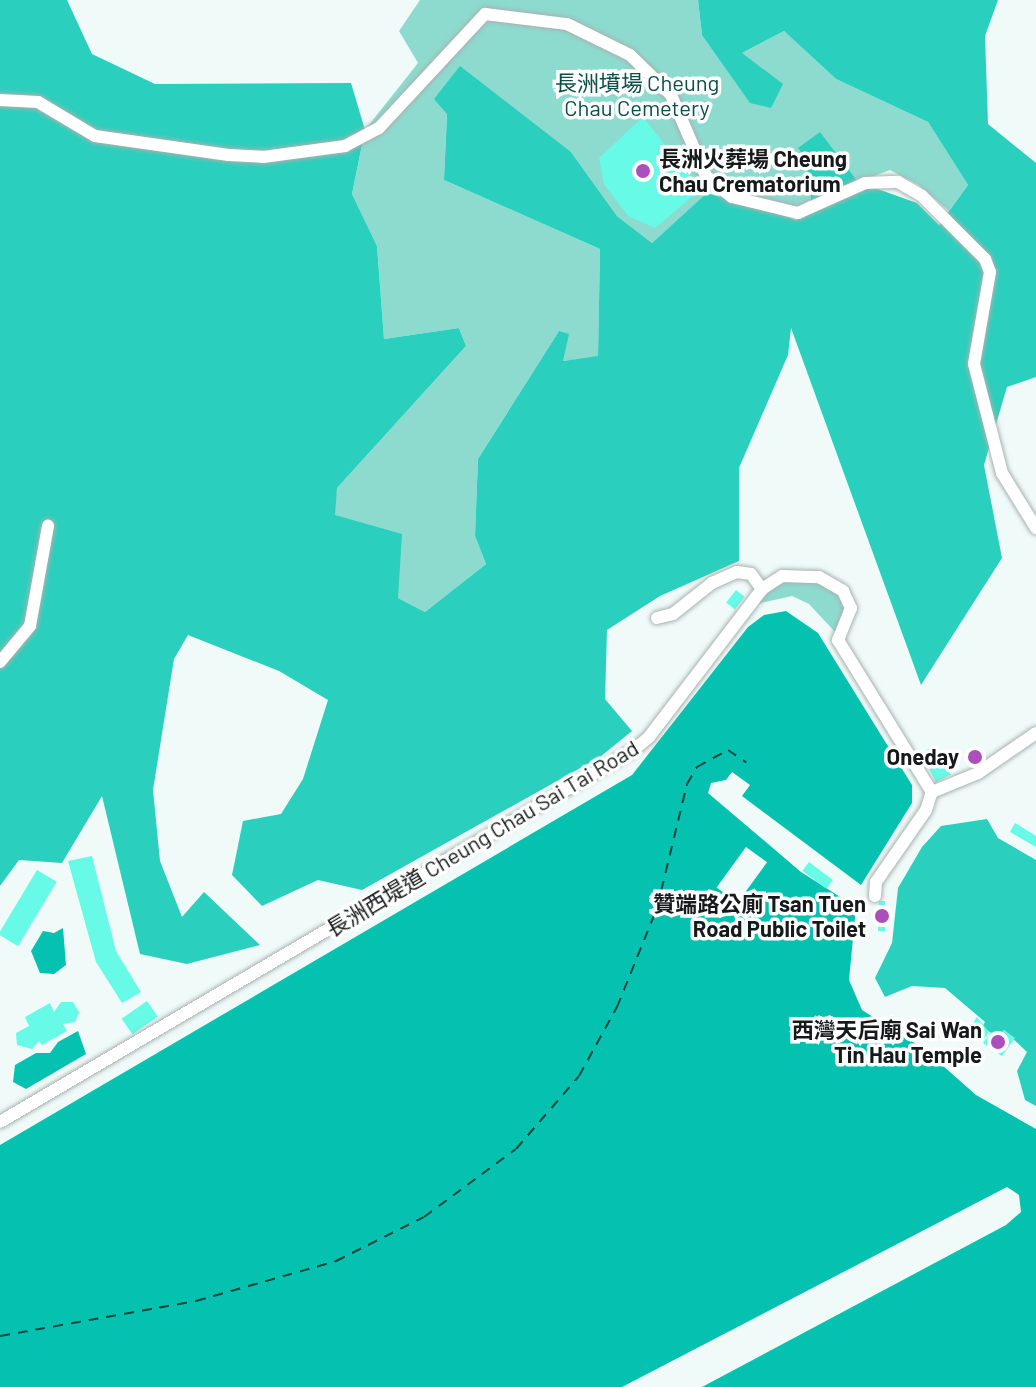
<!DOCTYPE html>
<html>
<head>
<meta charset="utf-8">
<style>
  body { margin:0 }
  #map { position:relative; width:1036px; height:1387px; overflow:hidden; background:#f0fbf9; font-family:Barlow,"Noto Sans TC",sans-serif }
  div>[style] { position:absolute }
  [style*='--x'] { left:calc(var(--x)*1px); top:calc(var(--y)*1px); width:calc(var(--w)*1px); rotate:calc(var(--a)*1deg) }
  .green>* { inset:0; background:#8ddbcf }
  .forest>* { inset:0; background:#2bcfbd }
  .water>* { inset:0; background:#05c2b0 }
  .pier>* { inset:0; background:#f0fbf9; transform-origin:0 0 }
  .ferry>* { height:2px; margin-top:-1px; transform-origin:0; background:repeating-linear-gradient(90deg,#00463f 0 10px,transparent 0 18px) }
  .building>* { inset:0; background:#66fae7; transform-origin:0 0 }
  .round { border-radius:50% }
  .roads { filter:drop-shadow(0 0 2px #a8b2b0) drop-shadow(0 0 2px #a8b2b0) }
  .street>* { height:12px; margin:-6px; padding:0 6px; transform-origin:6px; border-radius:6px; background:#fff }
  .dots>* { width:22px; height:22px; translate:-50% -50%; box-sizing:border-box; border:4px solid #fff; border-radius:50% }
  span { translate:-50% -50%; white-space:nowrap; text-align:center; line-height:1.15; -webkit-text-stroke:7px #fff; paint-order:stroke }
  .park-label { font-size:22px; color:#0c4f47 }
  .poi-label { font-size:22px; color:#161a1a; font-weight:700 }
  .left { translate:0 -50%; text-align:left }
  .right { translate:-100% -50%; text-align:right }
  .street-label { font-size:22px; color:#161a1a }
</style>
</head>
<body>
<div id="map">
  <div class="green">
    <i style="clip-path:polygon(420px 0,698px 0,702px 35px,742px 53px,784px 31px,836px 79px,928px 122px,968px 185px,949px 211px,919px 185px,890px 170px,858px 182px,806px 159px,811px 199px,798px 207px,751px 199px,720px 182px,652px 243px,617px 216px,571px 152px,447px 113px,444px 180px,600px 249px,598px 357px,563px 361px,559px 331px,478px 459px,475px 536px,486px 564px,425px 612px,398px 598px,333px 515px,337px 488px,466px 346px,459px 328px,384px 339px,377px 246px,352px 194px,365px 130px,418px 63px,399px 31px)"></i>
    <i style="clip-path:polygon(794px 581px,820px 583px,839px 593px,846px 609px,836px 633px,809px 604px,792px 596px,756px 604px,778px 584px)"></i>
  </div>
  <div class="forest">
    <i style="clip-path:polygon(0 0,67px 0,92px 54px,155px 84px,351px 83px,365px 130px,352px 194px,377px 246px,384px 339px,459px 328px,466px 346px,337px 488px,335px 515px,402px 534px,398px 598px,425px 612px,486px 564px,475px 536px,478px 459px,559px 331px,569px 334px,563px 361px,598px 356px,600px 249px,444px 180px,447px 114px,434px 99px,460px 66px,571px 152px,617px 216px,652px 243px,707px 193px,797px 220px,811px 199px,806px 159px,798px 148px,820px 132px,858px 182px,917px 203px,939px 225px,968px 185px,928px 122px,836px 79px,784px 31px,742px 53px,783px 84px,771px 108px,750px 103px,702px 35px,698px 0,998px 0,985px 36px,988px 124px,1036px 163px,1036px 377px,1007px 387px,984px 465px,1002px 558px,921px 685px,791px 328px,788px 355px,739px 468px,739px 561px,660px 596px,607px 630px,605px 699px,632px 731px,600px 757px,362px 890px,318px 880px,262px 906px,232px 875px,243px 821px,281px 814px,303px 779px,328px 700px,279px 671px,188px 635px,174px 659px,153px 790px,160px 861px,182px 917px,204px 892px,260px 945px,187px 964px,140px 954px,102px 796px,62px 863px,19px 860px,0 886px)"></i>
    <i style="clip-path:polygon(987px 819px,998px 838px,1036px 860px,1036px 1106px,1025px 1100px,1017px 1071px,1027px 1052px,1004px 1030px,999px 1038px,982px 1027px,985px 1022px,945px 988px,912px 986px,885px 997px,875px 978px,892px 943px,898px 888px,922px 847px,941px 826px)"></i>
  </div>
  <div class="water">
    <i style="clip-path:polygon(786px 611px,818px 633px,912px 785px,912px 803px,861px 885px,742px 796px,750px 785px,732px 772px,726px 780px,711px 783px,708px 793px,801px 872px,856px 907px,849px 980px,862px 1010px,924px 1049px,976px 1095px,1036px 1129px,1036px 1387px,0 1387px,0 1145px,632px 775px,748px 627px,764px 615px)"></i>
    <i style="clip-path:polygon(63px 928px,66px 965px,54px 974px,40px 973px,31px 951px,43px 931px,54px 933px)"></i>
    <i style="clip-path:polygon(78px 1031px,86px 1054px,26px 1089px,13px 1082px,15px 1065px,36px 1053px,50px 1053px,58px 1042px)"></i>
  </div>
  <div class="pier">
    <i style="left:746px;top:847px;width:26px;height:50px;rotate:36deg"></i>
    <i style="clip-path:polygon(1007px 1187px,1019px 1195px,1021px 1212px,1006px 1225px,702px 1387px,622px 1387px)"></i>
  </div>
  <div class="ferry">
    <i style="--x:0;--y:1336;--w:199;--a:-10.1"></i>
    <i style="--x:196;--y:1301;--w:146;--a:-15.9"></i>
    <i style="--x:336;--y:1261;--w:98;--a:-26.6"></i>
    <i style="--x:424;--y:1217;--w:114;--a:-36.5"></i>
    <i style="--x:516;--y:1149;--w:96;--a:-49.2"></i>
    <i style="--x:579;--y:1076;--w:79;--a:-61.2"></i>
    <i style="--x:617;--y:1007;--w:107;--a:-68"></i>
    <i style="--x:657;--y:908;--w:128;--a:-76.4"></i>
    <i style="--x:687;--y:784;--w:20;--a:-60"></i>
    <i style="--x:697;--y:767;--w:35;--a:-29"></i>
    <i style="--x:728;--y:750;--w:22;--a:34"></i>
  </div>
  <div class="building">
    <i style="clip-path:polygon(643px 117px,700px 190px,655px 228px,628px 216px,604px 184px,599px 158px)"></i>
    <i style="left:736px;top:590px;width:11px;height:16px;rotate:38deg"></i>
    <i class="round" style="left:923px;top:748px;width:18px;height:18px"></i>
    <i style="left:944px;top:761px;width:15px;height:17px;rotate:62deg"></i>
    <i style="clip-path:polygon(1015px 823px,1036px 836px,1036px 847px,1010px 832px)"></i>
    <i style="clip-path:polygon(92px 856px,116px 951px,141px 992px,122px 1003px,96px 962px,68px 861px)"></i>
    <i style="left:809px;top:862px;width:30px;height:11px;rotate:37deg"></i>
    <i style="left:37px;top:870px;width:23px;height:75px;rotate:31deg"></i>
    <i style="clip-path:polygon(879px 901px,885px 901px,885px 931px,878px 931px)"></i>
    <i style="left:147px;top:1001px;width:19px;height:31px;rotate:55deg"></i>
    <i style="clip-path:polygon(61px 1002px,73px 1002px,79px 1012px,75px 1022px,63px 1024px,67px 1031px,42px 1045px,39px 1041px,32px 1049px,17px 1045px,16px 1033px,29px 1026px,25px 1017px,50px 1003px,54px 1012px)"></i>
    <i style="clip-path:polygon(977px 1017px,989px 1032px,983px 1041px,971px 1026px)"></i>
    <i style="clip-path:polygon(1004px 1030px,1015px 1038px,1002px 1056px,983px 1043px,991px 1032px,999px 1038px)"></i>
  </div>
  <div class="roads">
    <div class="street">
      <i style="--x:0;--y:100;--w:38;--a:3"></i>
      <i style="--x:38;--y:102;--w:66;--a:30.8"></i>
      <i style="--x:95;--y:136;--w:135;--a:8.1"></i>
      <i style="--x:229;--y:155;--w:34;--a:3"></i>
      <i style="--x:263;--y:157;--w:83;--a:-7.6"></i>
      <i style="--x:345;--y:146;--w:38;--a:-28"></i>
      <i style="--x:379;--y:128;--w:156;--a:-47.1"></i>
      <i style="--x:485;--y:14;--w:83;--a:7"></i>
      <i style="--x:567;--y:24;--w:70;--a:26.2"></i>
      <i style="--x:630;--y:55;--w:57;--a:44.3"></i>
      <i style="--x:671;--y:95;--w:88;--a:66.6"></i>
      <i style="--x:706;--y:176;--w:33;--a:39"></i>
      <i style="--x:732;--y:197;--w:68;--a:13.6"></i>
      <i style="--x:798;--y:213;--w:73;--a:-24.1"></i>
      <i style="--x:865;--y:183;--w:33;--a:-2"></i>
      <i style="--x:898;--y:182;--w:28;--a:30"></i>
      <i style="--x:922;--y:196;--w:89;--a:45"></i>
      <i style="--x:985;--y:259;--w:14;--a:69"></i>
      <i style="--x:990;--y:272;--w:93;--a:99.9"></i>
      <i style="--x:974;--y:364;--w:113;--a:75.6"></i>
      <i style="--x:1002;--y:473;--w:65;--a:58.3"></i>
      <i style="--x:657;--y:618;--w:16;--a:-14"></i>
      <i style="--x:673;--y:614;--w:50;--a:-38.5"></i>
      <i style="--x:712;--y:583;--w:27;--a:-24"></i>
      <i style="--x:737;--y:572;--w:14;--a:8"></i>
      <i style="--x:751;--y:574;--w:19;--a:54"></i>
      <i style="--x:0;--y:662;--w:47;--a:-50.2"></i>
      <i style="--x:30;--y:626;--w:102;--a:-79.8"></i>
      <i style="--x:932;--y:792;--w:50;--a:-22.4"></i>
      <i style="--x:978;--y:773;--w:70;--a:-34.6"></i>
      <i style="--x:875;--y:896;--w:14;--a:-86"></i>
      <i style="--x:876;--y:882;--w:88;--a:-55.2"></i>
      <i style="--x:926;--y:810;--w:19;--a:-72"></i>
      <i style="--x:0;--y:1122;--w:733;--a:-30.41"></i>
      <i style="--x:632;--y:751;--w:22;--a:-39"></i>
      <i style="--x:649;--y:737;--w:186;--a:-52.6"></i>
      <i style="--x:762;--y:589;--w:24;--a:-33"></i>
      <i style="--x:782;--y:576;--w:37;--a:2"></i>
      <i style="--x:819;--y:577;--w:28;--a:30"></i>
      <i style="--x:843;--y:591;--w:19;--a:65"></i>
      <i style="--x:851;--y:608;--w:35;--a:112"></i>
      <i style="--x:838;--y:640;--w:179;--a:58.3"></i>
    </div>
  </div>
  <div class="dots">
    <i style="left:643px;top:171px;background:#aa4fbb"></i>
    <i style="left:975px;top:757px;background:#aa4fbb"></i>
    <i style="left:882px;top:916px;background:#aa4fbb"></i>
    <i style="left:998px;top:1042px;background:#aa4fbb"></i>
  </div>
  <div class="park-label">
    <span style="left:637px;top:95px">長洲墳場 Cheung<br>Chau Cemetery</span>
  </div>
  <div class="poi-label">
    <span class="left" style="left:659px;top:171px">長洲火葬場 Cheung<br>Chau Crematorium</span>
    <span class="right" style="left:959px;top:757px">Oneday</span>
    <span class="right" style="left:866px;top:916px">贊端路公廁 Tsan Tuen<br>Road Public Toilet</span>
    <span class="right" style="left:982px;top:1042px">西灣天后廟 Sai Wan<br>Tin Hau Temple</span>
  </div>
  <div class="street-label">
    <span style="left:482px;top:838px;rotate:-31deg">長洲西堤道 Cheung Chau Sai Tai Road</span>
  </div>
</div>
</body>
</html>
